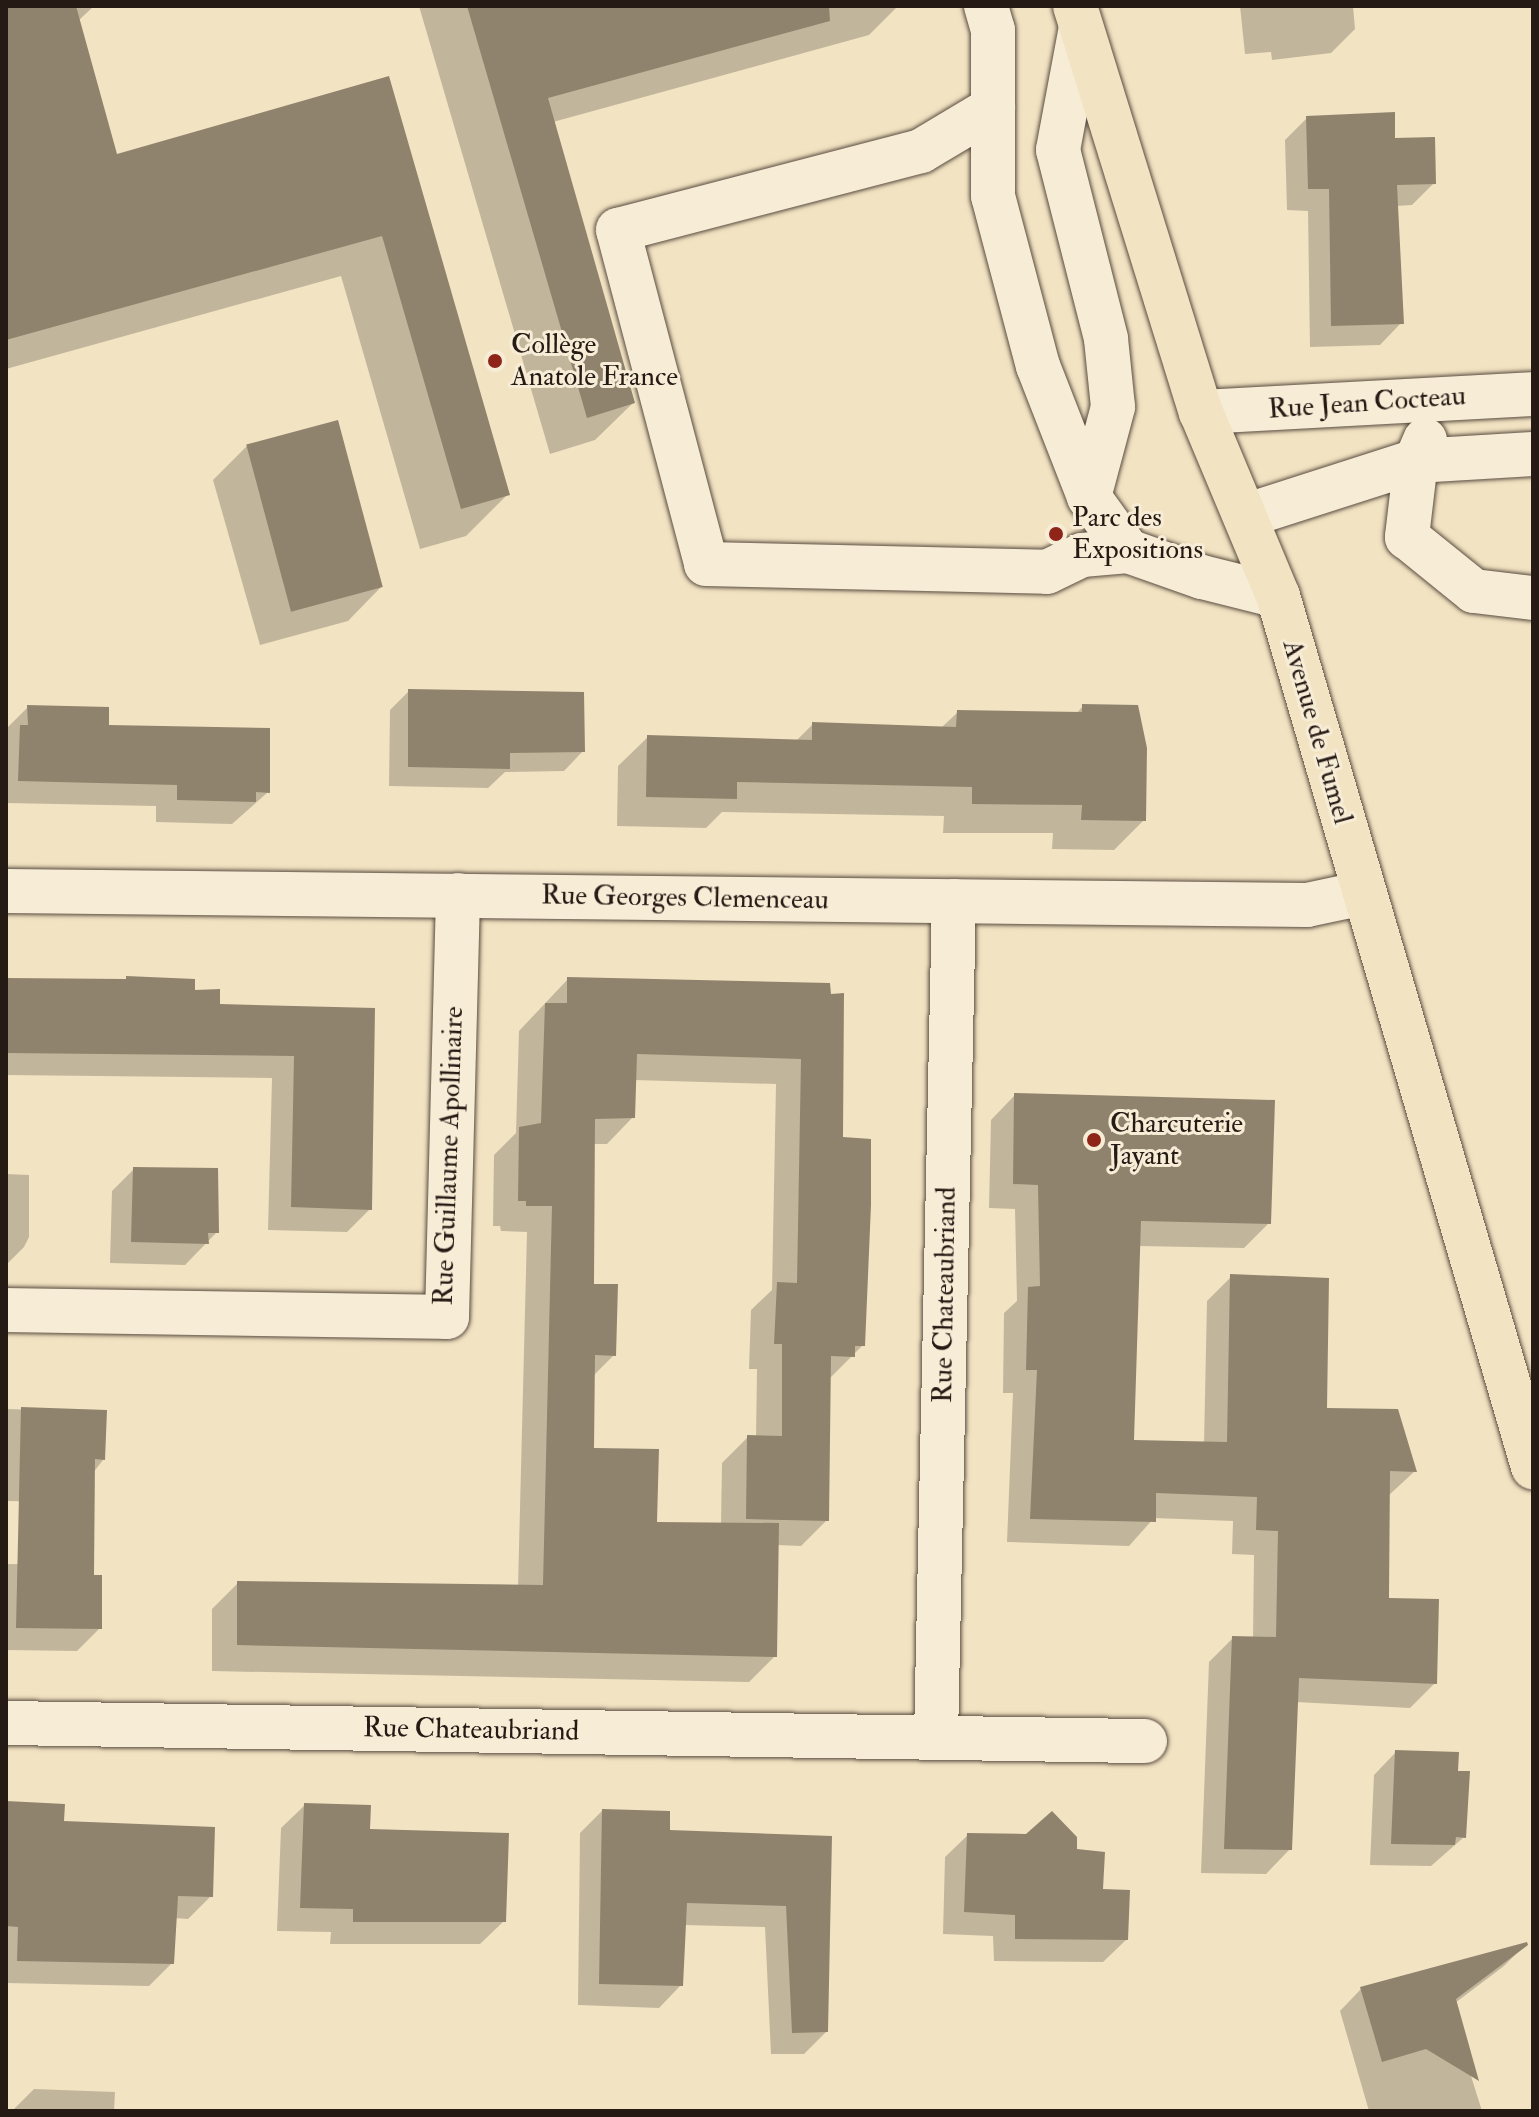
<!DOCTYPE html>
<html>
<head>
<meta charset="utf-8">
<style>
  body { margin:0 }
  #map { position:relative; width:1539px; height:2117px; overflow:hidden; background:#f2e3c2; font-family:"IM FELL Double Pica",serif }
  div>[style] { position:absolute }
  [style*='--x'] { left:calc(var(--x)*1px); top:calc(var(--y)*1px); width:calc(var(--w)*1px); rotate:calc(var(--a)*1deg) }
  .shadow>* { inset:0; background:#0003 }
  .building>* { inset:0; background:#90836e; transform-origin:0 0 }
  .roads { filter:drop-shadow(0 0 2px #594c40) drop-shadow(0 0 2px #594c40) }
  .minor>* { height:44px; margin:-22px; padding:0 22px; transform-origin:22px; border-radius:22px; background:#f7edd7 }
  .major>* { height:44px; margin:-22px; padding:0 22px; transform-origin:22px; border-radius:22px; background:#f2e3c2 }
  .dots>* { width:22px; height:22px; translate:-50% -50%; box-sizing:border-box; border:4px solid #f7edd7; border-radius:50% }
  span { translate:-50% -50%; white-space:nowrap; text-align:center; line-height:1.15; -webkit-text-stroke:6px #f7edd7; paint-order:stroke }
  .poi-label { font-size:28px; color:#261a14 }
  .left { translate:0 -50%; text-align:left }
  .street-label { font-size:28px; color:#261a14 }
  .frame { position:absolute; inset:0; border:8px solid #261a14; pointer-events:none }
</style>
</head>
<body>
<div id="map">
  <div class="shadow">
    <i style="clip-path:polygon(6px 6px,94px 6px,78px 21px,115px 156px,388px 79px,507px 495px,466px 536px,420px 549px,341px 276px,6px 369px)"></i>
    <i style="clip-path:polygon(419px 6px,898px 6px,869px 35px,553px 122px,633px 403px,595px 440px,550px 454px)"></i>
    <i style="clip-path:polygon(1240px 6px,1353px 6px,1355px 29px,1331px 53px,1272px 60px,1271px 52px,1245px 54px)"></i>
    <i style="clip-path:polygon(1307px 118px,1434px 183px,1412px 205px,1396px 206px,1401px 323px,1380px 345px,1310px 347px,1308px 211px,1287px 210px,1285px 140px)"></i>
    <i style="clip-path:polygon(247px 446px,382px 586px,348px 621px,260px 645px,213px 480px)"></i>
    <i style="clip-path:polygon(409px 691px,583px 751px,564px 771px,505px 772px,488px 788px,389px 786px,390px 710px)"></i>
    <i style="clip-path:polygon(1083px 706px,1144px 820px,1114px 850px,1052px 849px,1053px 833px,943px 833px,944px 816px,722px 812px,706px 828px,617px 826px,618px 766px,648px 737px,795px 742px,813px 724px,941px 728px,958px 712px,1076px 714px)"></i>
    <i style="clip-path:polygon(28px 707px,107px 727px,268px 792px,232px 824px,156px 822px,156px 806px,6px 803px,6px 729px)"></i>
    <i style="clip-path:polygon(6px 979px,193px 992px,218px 1006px,373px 1010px,370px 1209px,347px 1232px,268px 1230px,272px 1078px,6px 1075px)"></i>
    <i style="clip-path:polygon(evenodd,568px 979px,828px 985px,863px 1345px,829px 1379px,827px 1520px,801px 1546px,776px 1545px,775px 1656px,749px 1682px,212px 1671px,212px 1609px,238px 1583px,518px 1587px,527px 1232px,501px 1231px,500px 1226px,493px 1226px,494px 1155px,516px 1133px,519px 1031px,568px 979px,634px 1080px,776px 1084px,772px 1290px,751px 1310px,749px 1369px,757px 1369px,756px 1437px,748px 1437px,722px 1463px,721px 1524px,655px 1524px,592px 1450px,593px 1376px,614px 1355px,592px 1286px,593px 1144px,607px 1144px,633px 1117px,634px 1080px)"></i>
    <i style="clip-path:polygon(1015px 1095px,1269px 1223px,1244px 1248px,1138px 1246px,1132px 1442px,1204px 1444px,1207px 1301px,1231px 1277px,1325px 1410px,1415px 1471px,1388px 1496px,1387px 1599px,1435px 1683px,1410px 1708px,1296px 1702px,1290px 1849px,1266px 1874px,1201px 1873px,1209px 1662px,1233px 1638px,1253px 1638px,1254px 1555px,1232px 1554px,1233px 1521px,1154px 1518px,1129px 1546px,1007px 1542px,1013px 1393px,1003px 1393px,1004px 1313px,1017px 1301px,1015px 1209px,989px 1208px,991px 1120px)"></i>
    <i style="clip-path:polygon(134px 1169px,217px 1232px,185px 1265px,110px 1263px,112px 1191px)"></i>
    <i style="clip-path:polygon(6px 1174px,29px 1175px,29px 1237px,24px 1247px,6px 1265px)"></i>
    <i style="clip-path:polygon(6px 1409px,105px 1412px,103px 1460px,70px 1502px,6px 1501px)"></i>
    <i style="clip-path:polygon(6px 1564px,92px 1565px,100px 1628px,77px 1651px,6px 1650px)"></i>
    <i style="clip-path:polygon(1396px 1752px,1456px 1773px,1464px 1837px,1431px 1866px,1370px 1865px,1374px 1775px)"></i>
    <i style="clip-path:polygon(6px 1803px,62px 1823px,211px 1896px,188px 1919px,174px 1918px,172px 1963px,149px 1986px,6px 1983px)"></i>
    <i style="clip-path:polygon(305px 1805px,368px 1831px,504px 1921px,480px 1944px,330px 1944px,331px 1932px,277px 1931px,281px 1828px)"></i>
    <i style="clip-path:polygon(602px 1811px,668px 1832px,830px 1838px,826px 2032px,804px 2054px,771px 2054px,765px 1927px,684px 1925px,681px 1985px,659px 2008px,578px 2005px,580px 1833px)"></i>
    <i style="clip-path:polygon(968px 1835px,1075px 1851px,1101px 1891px,1126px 1940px,1103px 1962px,994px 1961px,993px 1936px,943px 1934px,945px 1857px)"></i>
    <i style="clip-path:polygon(1526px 1944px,1504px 1966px,1455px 2003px,1460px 2041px,1482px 2111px,1369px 2111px,1340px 2011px,1361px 1989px)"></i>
    <i style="clip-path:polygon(34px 2089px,115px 2092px,114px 2111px,12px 2111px)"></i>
  </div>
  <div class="building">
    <i style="clip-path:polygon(6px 6px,76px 6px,117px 154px,389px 76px,510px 495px,461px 509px,382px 236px,6px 340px)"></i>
    <i style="clip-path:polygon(467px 6px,829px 6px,830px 21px,548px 98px,635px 403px,587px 418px)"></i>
    <i style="clip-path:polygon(1395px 112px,1395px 138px,1435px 137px,1436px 184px,1397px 185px,1404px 324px,1331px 326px,1329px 189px,1308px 189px,1306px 116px)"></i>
    <i style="left:338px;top:420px;width:173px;height:95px;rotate:75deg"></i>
    <i style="clip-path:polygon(408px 689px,584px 692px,585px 752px,510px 753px,510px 769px,408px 767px)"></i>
    <i style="clip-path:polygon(1082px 704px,1138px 705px,1147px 748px,1146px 821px,1081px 820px,1082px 805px,972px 804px,972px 787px,737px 782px,737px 799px,646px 797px,647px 735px,812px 740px,812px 722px,956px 727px,957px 710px,1082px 712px)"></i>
    <i style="clip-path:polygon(27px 705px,109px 707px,109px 725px,270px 728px,270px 793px,256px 792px,256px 802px,177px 800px,177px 785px,18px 781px,20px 725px,28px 725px)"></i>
    <i style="clip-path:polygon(126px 976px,195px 979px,195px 990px,220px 989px,220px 1004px,375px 1008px,372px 1210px,291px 1207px,294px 1056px,6px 1053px,6px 978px,126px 979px)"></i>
    <i style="clip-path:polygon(567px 977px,830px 983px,831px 994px,844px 993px,843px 1137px,871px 1139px,871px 1205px,865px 1346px,855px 1346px,855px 1357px,831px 1356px,829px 1521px,746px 1519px,747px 1435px,782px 1436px,782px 1344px,774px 1344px,777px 1282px,797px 1283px,801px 1059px,637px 1054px,635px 1118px,595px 1119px,594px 1284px,618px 1284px,616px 1356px,595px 1355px,594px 1448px,659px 1449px,657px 1522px,779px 1523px,777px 1657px,237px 1645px,237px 1581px,543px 1585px,552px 1206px,526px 1206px,526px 1201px,518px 1201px,519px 1127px,541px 1123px,545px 1003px,567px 1003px)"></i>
    <i style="clip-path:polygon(1014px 1093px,1275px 1100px,1271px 1224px,1141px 1221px,1134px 1440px,1227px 1442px,1230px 1274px,1329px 1278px,1327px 1408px,1398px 1409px,1417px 1472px,1390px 1471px,1389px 1598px,1439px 1599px,1437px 1684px,1299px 1678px,1292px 1850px,1224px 1849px,1232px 1636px,1276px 1637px,1278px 1531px,1256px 1530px,1257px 1497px,1156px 1493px,1156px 1522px,1030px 1519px,1037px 1370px,1026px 1370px,1028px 1287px,1040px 1286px,1038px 1185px,1013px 1184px)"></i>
    <i style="clip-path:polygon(133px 1167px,218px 1168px,219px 1233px,208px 1233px,209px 1244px,131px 1242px)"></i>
    <i style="clip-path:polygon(21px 1407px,107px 1410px,105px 1460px,95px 1459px,94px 1575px,102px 1575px,102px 1629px,16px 1628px)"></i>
    <i style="clip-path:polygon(1395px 1750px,1459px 1752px,1458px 1771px,1470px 1771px,1466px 1838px,1456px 1837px,1455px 1845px,1391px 1844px)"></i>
    <i style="clip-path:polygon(6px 1801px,65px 1804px,64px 1821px,215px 1827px,213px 1897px,178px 1896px,174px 1964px,17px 1961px,18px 1927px,6px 1926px)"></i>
    <i style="clip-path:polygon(304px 1803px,371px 1805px,370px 1829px,509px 1833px,506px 1922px,353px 1922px,353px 1909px,300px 1908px)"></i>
    <i style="clip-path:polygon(602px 1809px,670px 1811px,670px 1830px,832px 1836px,828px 2032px,792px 2033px,786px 1906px,687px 1903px,683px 1986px,599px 1984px)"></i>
    <i style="clip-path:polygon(1052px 1811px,1077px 1837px,1077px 1849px,1105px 1852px,1103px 1889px,1130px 1890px,1128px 1940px,1015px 1939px,1015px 1915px,964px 1912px,967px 1833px,1026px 1834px)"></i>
    <i style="clip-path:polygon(1527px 1942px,1528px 1945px,1456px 1999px,1479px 2081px,1426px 2049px,1382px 2062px,1360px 1987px)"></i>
  </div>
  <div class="roads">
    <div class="minor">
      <i style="--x:986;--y:6;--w:25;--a:74"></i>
      <i style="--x:993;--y:30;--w:166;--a:90"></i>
      <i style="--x:993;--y:196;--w:176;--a:75.2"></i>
      <i style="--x:1038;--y:366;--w:141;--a:68.7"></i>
      <i style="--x:1089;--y:497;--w:67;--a:54.2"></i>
      <i style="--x:1128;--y:551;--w:78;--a:19.4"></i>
      <i style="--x:1202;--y:577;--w:78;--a:14"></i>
      <i style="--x:1081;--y:27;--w:125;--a:100.6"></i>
      <i style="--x:1058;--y:150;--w:195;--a:75.7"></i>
      <i style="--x:1106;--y:339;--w:68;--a:84.1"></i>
      <i style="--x:1113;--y:407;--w:93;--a:104.9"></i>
      <i style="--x:993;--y:108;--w:84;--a:149.2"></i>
      <i style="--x:921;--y:151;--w:313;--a:165.4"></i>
      <i style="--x:618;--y:230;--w:345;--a:75.2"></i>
      <i style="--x:706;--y:564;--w:341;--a:1.3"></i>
      <i style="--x:1047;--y:572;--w:39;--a:-26"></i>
      <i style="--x:1082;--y:555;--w:46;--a:-5"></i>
      <i style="--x:1201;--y:412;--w:332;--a:-3.1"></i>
      <i style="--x:1425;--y:440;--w:23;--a:113"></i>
      <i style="--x:1416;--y:461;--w:77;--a:96.8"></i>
      <i style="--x:1407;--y:537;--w:86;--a:38.9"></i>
      <i style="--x:1474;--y:591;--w:59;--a:6.8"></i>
      <i style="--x:1245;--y:516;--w:180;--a:-17.8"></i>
      <i style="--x:1416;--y:461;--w:117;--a:-3.4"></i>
      <i style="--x:6;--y:891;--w:1301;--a:0.62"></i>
      <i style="--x:1307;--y:905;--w:58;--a:-11.9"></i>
      <i style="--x:6;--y:1310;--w:441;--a:0.9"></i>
      <i style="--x:447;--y:1317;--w:422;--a:-88.5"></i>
      <i style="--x:6;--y:1723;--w:1139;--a:0.91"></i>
      <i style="--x:936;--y:1738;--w:837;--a:-88.77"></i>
    </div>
    <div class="major">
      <i style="--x:1075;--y:6;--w:425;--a:72.8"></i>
      <i style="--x:1201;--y:412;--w:199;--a:67.3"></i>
      <i style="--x:1278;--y:596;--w:908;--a:73.68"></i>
    </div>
  </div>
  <div class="dots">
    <i style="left:495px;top:361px;background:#8f2418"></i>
    <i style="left:1056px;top:534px;background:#8f2418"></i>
    <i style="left:1094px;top:1140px;background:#8f2418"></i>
  </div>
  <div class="poi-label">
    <span class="left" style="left:511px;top:361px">Collège<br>Anatole France</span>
    <span class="left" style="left:1072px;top:534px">Parc des<br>Expositions</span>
    <span class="left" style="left:1110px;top:1140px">Charcuterie<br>Jayant</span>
  </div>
  <div class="street-label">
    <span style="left:1367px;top:403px;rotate:-4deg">Rue Jean Cocteau</span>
    <span style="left:1317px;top:732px;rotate:74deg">Avenue de Fumel</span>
    <span style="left:685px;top:898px;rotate:1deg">Rue Georges Clemenceau</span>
    <span style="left:449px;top:1156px;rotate:-88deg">Rue Guillaume Apollinaire</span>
    <span style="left:945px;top:1295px;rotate:-89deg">Rue Chateaubriand</span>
    <span style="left:471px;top:1730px;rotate:1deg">Rue Chateaubriand</span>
  </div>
  <div class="frame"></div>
</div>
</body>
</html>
